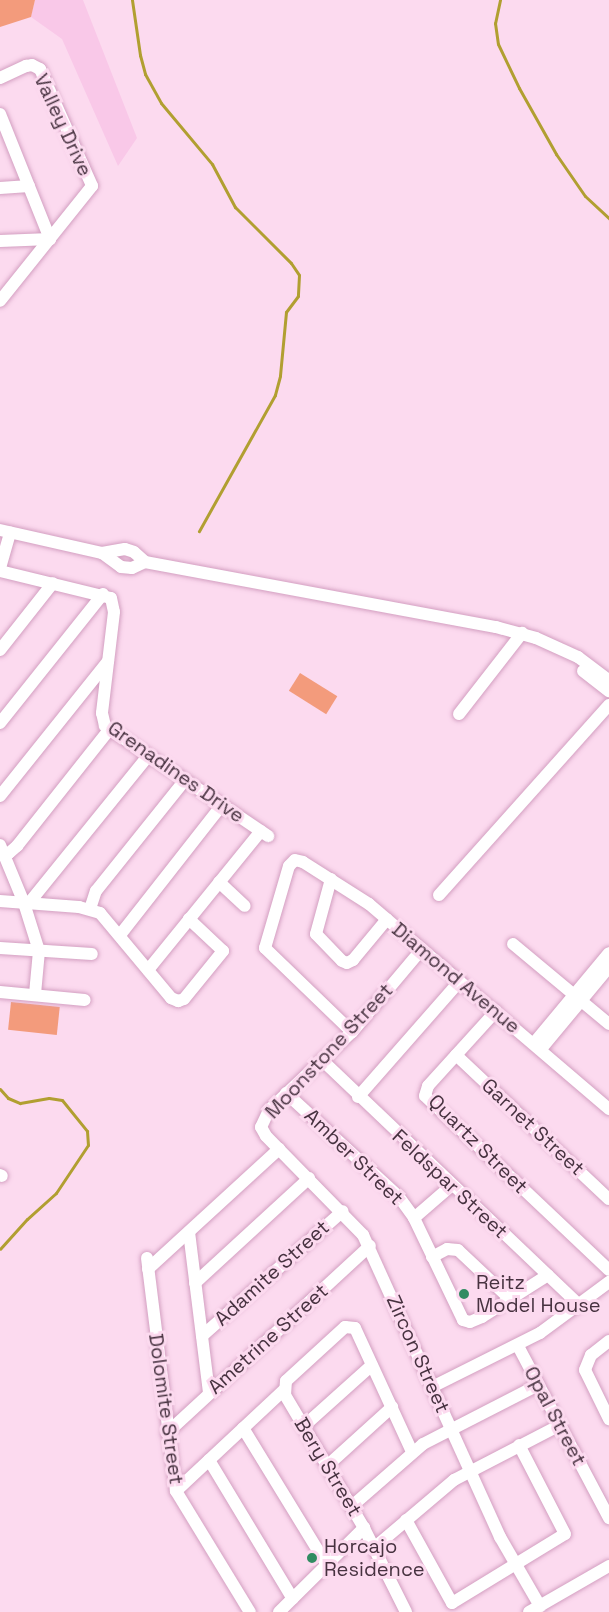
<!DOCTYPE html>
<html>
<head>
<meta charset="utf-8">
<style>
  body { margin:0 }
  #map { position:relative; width:609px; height:1612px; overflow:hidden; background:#fcdaef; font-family:"Space Grotesk",sans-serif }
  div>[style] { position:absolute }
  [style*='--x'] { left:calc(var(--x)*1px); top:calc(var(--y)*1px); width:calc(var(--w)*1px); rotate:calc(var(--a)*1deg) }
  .built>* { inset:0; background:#f9c8e8 }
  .green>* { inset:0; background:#f39b7c; transform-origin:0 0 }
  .stream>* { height:3px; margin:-1.5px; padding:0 1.5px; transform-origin:1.5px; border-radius:1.5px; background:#b19f31 }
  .roads { filter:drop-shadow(0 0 2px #d39fc1) drop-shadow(0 0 2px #d39fc1) }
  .street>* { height:12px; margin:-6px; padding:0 6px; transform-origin:6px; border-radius:6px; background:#fff }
  .dots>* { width:16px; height:16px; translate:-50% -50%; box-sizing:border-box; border:3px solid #fcdaef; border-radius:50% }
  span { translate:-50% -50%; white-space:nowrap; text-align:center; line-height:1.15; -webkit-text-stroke:6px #fcdaef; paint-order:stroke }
  .street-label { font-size:20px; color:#473240 }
  .poi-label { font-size:20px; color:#473240 }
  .left { translate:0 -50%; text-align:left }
</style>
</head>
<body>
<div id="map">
  <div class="built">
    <i style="clip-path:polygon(35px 0,83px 0,137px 138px,118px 166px,62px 39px,31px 17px)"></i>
  </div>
  <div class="green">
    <i style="clip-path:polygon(0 0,35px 0,31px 17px,0 27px)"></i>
    <i style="left:300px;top:673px;width:44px;height:21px;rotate:32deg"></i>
    <i style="left:11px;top:1002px;width:49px;height:28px;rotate:6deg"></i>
  </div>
  <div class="stream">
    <i style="--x:132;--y:0;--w:56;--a:81.7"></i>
    <i style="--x:140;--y:55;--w:20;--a:75"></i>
    <i style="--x:145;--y:74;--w:33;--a:61"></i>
    <i style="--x:161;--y:103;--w:80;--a:50.1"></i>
    <i style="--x:212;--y:164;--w:49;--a:61.9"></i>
    <i style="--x:235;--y:207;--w:79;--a:45"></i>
    <i style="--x:291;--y:263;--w:14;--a:56"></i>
    <i style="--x:299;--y:275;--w:21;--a:93"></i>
    <i style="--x:298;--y:296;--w:20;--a:127"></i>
    <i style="--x:286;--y:312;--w:64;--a:95.4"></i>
    <i style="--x:280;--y:376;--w:20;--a:105"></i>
    <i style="--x:275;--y:395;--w:156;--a:119.2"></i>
    <i style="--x:500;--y:0;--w:24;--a:102"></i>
    <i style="--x:495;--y:23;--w:21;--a:82"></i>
    <i style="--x:498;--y:44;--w:49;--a:64.5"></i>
    <i style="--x:519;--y:88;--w:76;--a:60.7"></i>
    <i style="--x:556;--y:154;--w:51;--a:55.4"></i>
    <i style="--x:585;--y:196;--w:33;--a:43"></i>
    <i style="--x:0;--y:1089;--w:12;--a:48"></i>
    <i style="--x:8;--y:1098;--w:13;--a:23"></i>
    <i style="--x:20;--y:1103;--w:29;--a:-10"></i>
    <i style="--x:49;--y:1098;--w:13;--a:9"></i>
    <i style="--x:62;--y:1100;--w:40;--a:51"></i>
    <i style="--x:87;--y:1131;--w:14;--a:86"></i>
    <i style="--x:88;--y:1145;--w:58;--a:123.7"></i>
    <i style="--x:56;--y:1193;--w:39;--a:138"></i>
    <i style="--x:27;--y:1219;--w:40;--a:132"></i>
  </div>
  <div class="roads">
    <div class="street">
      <i style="--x:0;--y:78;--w:29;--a:-25"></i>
      <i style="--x:26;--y:66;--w:6;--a:-9"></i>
      <i style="--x:32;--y:65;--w:9;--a:27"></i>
      <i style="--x:40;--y:69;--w:128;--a:66"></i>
      <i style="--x:92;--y:186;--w:147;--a:128.7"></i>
      <i style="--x:0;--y:114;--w:135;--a:68.2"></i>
      <i style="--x:50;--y:239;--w:50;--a:177.7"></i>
      <i style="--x:0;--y:188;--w:29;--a:-4"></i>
      <i style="--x:0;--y:530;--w:105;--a:12.7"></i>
      <i style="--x:102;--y:553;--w:24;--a:36"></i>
      <i style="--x:121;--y:567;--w:11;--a:5"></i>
      <i style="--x:132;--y:568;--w:14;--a:-25"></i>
      <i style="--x:102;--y:553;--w:23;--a:-10"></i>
      <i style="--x:125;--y:549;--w:9;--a:18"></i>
      <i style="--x:134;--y:552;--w:15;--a:42"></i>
      <i style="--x:145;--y:562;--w:357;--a:10.5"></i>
      <i style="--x:496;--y:627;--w:41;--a:15.4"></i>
      <i style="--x:536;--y:638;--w:46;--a:24.3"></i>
      <i style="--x:578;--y:657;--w:39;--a:37"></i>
      <i style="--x:0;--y:568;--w:37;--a:-74"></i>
      <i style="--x:0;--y:571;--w:114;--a:13.7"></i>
      <i style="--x:111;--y:598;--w:14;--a:78"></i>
      <i style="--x:114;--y:612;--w:102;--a:96.8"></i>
      <i style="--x:102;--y:713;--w:13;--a:77"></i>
      <i style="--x:105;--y:726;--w:197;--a:34"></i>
      <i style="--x:0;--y:650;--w:85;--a:-51.7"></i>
      <i style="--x:583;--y:671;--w:33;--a:38"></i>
      <i style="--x:459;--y:714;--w:103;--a:-52.1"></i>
      <i style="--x:0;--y:723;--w:165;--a:-51.4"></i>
      <i style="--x:0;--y:796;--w:173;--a:-51.3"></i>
      <i style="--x:0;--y:845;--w:63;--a:67.5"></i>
      <i style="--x:24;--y:903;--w:50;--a:72.6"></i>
      <i style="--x:39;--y:951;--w:43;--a:95.3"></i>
      <i style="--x:0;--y:855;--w:9;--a:-13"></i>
      <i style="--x:9;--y:853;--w:11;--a:-41"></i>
      <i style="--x:17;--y:846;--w:148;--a:-51.6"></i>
      <i style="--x:331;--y:879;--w:57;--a:105.3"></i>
      <i style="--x:316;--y:934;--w:37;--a:46"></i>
      <i style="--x:342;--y:961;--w:5;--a:22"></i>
      <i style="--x:347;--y:963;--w:7;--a:-27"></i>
      <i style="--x:353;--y:960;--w:53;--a:-50.3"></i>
      <i style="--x:219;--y:882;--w:35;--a:43"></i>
      <i style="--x:439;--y:895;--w:255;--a:-48.2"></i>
      <i style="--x:0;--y:901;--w:79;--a:4.3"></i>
      <i style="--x:79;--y:907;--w:22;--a:16"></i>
      <i style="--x:100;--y:913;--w:111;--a:50.1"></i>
      <i style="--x:171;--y:998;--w:8;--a:23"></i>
      <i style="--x:178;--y:1001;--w:6;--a:-18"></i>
      <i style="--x:184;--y:999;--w:62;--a:-50.9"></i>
      <i style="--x:223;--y:951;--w:47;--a:-136.7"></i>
      <i style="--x:29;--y:903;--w:189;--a:-51"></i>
      <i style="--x:90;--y:909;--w:19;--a:-72"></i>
      <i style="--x:96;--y:891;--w:142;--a:-51.3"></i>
      <i style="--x:120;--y:935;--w:165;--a:-51.9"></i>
      <i style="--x:513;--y:944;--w:125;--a:39.8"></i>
      <i style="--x:0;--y:948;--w:92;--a:3.7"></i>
      <i style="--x:422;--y:949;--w:109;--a:130.1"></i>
      <i style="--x:352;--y:1032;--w:114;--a:136.8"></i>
      <i style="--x:269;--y:1110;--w:19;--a:115"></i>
      <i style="--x:261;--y:1127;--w:10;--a:61"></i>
      <i style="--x:266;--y:1136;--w:139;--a:45.6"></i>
      <i style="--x:363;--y:1235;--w:332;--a:65.6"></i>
      <i style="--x:500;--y:1537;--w:80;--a:59.9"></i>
      <i style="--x:148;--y:970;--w:179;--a:-50.9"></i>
      <i style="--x:0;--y:992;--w:85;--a:5.4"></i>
      <i style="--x:496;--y:1011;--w:101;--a:132.2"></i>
      <i style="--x:428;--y:1086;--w:10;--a:107"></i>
      <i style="--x:425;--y:1096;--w:253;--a:43.4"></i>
      <i style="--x:352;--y:1032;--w:121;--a:-136"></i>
      <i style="--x:265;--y:948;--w:85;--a:-73.7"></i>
      <i style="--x:289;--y:866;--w:8;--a:-45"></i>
      <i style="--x:295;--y:860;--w:8;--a:14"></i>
      <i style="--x:303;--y:862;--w:78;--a:32.5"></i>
      <i style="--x:369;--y:904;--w:316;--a:40.5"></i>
      <i style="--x:534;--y:1043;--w:117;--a:-50.2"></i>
      <i style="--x:541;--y:1049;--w:107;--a:-50.3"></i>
      <i style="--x:456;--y:1055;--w:210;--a:43.3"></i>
      <i style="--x:322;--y:1060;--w:356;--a:43.6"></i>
      <i style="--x:286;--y:1093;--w:154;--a:42.6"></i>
      <i style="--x:399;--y:1197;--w:26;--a:54"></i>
      <i style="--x:414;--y:1218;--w:113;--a:64.3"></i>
      <i style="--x:463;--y:1320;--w:7;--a:16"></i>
      <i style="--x:470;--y:1322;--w:13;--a:-23"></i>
      <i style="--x:482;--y:1317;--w:78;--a:-32.5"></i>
      <i style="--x:358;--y:1097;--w:154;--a:-48.7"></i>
      <i style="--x:0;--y:1175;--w:2;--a:27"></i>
      <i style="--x:414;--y:1218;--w:50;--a:-41"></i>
      <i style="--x:189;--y:1232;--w:161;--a:82.9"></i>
      <i style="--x:432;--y:1257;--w:17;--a:-28"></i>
      <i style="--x:447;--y:1249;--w:11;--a:5"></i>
      <i style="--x:458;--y:1250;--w:71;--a:43.3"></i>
      <i style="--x:147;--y:1258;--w:235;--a:82.9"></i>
      <i style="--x:176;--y:1491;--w:142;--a:58.6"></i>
      <i style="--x:148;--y:1269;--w:178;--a:-42.5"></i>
      <i style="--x:195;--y:1283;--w:155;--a:-42.6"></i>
      <i style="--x:202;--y:1336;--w:188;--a:-41.6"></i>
      <i style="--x:609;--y:1341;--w:23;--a:142"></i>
      <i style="--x:591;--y:1355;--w:16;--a:112"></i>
      <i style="--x:585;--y:1370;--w:55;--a:63.9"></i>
      <i style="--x:518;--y:1346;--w:195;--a:62.1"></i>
      <i style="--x:432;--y:1387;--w:121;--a:-26.6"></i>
      <i style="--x:540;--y:1333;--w:86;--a:-36.5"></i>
      <i style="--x:304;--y:1426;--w:91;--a:-41.9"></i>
      <i style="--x:243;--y:1428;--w:161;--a:58.5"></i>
      <i style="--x:167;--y:1433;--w:276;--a:-42.7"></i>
      <i style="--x:209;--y:1460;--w:162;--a:58.9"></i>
      <i style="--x:327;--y:1466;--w:88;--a:-42.2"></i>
      <i style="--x:176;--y:1491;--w:148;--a:-43.1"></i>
      <i style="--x:352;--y:1506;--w:94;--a:-41.1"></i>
      <i style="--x:423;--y:1444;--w:129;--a:-27.2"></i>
      <i style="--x:406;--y:1520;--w:95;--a:61"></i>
      <i style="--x:452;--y:1603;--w:132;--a:-31.4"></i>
      <i style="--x:565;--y:1534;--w:100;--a:-117.3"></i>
      <i style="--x:375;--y:1547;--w:104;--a:-40.3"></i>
      <i style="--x:454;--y:1480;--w:119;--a:-27.4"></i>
      <i style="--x:279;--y:1612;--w:120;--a:-44.7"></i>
      <i style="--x:406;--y:1612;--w:94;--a:-116.6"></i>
      <i style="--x:364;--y:1528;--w:155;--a:-120.7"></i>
      <i style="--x:285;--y:1395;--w:14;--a:-86"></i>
      <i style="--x:286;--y:1381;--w:80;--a:-42.5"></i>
      <i style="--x:345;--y:1327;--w:10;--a:6"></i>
      <i style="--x:355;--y:1328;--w:136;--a:65.3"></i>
      <i style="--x:529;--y:1612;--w:92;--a:-29.9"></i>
    </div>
  </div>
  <div class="dots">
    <i style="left:464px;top:1294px;background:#318c62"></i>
    <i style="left:312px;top:1558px;background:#318c62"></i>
  </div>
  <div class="street-label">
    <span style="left:63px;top:125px;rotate:65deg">Valley Drive</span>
    <span style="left:176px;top:772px;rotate:35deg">Grenadines Drive</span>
    <span style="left:456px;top:978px;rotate:40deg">Diamond Avenue</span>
    <span style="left:329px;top:1051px;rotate:-47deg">Moonstone Street</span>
    <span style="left:533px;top:1127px;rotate:43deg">Garnet Street</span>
    <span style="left:478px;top:1144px;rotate:45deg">Quartz Street</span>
    <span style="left:354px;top:1157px;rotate:44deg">Amber Street</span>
    <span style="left:450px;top:1184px;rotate:43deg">Feldspar Street</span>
    <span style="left:272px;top:1273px;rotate:-42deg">Adamite Street</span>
    <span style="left:268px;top:1339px;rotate:-42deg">Ametrine Street</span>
    <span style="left:418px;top:1354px;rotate:66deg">Zircon Street</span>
    <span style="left:166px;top:1409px;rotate:82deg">Dolomite Street</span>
    <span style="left:555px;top:1416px;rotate:62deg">Opal Street</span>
    <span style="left:328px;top:1467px;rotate:59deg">Bery Street</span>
  </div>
  <div class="poi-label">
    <span class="left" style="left:476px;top:1294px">Reitz<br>Model House</span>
    <span class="left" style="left:324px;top:1558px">Horcajo<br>Residence</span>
  </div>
</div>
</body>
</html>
